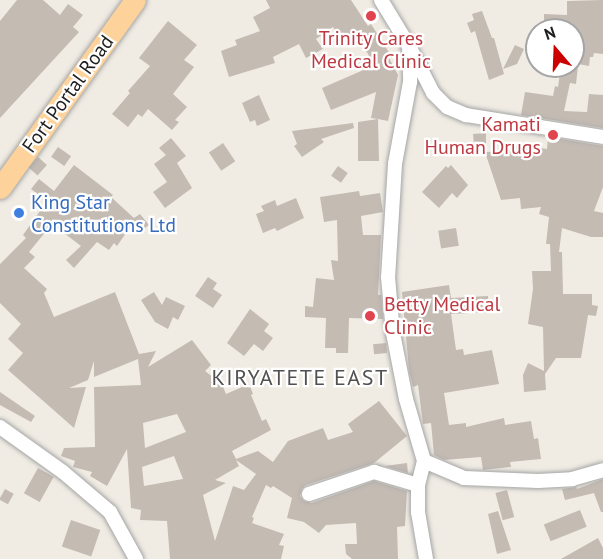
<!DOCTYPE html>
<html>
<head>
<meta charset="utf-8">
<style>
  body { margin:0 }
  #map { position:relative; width:603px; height:559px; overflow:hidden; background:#f0ece4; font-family:"PT Sans",sans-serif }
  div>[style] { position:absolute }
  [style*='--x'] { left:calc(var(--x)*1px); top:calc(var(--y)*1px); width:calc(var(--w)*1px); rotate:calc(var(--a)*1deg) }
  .building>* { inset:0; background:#c4bbb3; transform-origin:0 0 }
  .roads { filter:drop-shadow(0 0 2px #a5a5a5) drop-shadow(0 0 2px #a5a5a5) }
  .minor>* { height:14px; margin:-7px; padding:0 7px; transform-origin:7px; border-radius:7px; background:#fff }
  .primary>* { height:21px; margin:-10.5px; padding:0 10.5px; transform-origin:10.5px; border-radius:10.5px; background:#fed39b }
  .dots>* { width:16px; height:16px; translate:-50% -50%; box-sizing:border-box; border:3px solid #fff; border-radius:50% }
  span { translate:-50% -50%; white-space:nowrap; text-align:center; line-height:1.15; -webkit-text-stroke:4.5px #fff; paint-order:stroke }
  .health-label { font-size:20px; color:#be3a42 }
  .right { translate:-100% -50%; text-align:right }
  .left { translate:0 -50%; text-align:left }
  .street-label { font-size:20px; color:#1e1e1e }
  .shop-label { font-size:20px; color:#366cbe }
  .quarter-label { font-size:22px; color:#515151; letter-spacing:1.5px }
  .north { position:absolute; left:525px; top:18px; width:60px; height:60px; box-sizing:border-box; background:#fff; border:2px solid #a5a5a5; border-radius:50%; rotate:341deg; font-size:16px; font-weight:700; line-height:24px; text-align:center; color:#1e1e1e }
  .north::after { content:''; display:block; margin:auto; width:21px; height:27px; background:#cd0001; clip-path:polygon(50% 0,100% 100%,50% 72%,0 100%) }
</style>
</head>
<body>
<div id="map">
  <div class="building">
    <i style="clip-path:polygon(17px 0,43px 0,60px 15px,68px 4px,83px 15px,73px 27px,79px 32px,0 118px,0 21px)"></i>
    <i style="clip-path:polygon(266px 0,351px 0,368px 26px,371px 24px,390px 54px,388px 56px,398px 75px,388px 121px,378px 119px,379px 161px,358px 161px,358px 122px,378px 119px,371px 118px,376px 92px,331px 110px,322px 88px,375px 65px,354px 32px,342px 41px,333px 27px,316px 39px,323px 49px,306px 58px,299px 44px,273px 57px,275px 63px,229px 77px,221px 51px,237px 45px,235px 40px,260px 31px,253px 17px,270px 8px)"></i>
    <i style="clip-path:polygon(603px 0,603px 54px,594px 53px,593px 57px,590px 57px,589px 66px,573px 63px,573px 29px,570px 29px,570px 25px,544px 25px,544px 14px,567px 15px,567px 1px)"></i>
    <i style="clip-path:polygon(482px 11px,492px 38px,494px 38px,504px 74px,489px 80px,475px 31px,471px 33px,467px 23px,474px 20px,472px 14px)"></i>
    <i style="clip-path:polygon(168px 21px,197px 45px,184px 60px,194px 67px,173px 94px,187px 107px,175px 120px,179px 122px,172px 130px,148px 109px,142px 117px,138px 114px,128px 127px,112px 114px,130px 93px,128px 91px,150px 66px,139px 58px)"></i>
    <i style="clip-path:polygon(515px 45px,524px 49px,517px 64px,503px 69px)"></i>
    <i style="clip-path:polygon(561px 66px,578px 66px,576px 84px,570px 83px,564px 111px,587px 112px,589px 94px,603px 95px,603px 128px,521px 115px,525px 92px,553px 96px,555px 86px,558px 87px)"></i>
    <i style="clip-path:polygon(259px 95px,270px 120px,257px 126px,255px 120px,250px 122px,242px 103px)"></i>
    <i style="clip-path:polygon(353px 123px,354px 128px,321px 139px,324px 142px,302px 157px,294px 146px,297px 144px,292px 131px)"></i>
    <i style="clip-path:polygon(486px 133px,486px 144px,474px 144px,473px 134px)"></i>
    <i style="clip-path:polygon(548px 137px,603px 146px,603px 187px,594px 211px,603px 213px,603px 237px,591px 237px,562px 228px,559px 252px,562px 252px,563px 294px,592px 294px,592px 305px,598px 306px,596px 316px,588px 315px,581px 358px,556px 358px,545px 374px,546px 390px,524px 392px,523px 375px,528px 363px,544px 371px,543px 327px,528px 324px,533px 289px,532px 271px,551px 271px,550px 244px,546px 244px,549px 217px,539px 214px,541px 207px,521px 209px,520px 198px,501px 200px,485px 152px,510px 151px,511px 144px,547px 149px)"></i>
    <i style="clip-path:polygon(171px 138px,186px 156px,177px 163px,192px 188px,165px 208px,153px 192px,167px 182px,154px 164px,166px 155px,159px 148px)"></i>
    <i style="left:223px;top:143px;width:22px;height:17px;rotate:56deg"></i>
    <i style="left:58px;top:147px;width:16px;height:12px;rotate:35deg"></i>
    <i style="left:38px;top:157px;width:12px;height:14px;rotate:42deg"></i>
    <i style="clip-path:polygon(evenodd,74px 165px,113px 195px,111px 197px,134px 218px,140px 214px,149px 225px,137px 234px,131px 226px,117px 246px,114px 243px,109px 250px,97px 242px,74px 268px,66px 260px,81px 246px,52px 224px,29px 252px,35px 257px,24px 268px,47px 289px,44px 293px,54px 317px,115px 292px,139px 354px,156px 351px,148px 367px,192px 340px,211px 365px,205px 371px,222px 384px,226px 394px,249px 384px,253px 394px,251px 395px,262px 421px,266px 419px,271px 430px,232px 451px,236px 459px,258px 451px,273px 462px,288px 441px,323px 428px,328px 440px,353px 432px,348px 424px,379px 401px,407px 436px,374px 463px,306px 485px,302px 489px,300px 496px,304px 501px,312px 503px,374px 481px,407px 491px,405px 526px,397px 527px,398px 559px,352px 559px,346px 554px,345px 544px,357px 544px,356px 523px,326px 525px,319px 533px,304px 522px,287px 518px,292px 498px,273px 486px,271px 488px,266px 485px,252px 517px,254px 518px,252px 523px,284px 534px,279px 545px,284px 546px,281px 559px,170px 559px,167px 521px,140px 520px,141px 510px,131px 508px,127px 449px,107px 486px,90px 476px,92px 472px,73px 467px,75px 461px,61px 456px,64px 448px,95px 447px,94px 387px,141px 385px,138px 359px,94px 377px,94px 361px,88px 380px,69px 388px,86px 387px,74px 428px,8px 370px,23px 353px,8px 339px,21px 324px,0 303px,0 264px,26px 238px,23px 235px,47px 201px,31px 189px,39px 179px,54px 191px,74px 165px,177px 414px,186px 432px,145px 448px,143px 423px,177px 414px,74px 165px,174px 456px,183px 479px,144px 486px,142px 467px,174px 456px,74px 165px,236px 460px,256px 474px,244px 490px,233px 486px,215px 541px,203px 495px,226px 483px,215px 480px,239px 466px,236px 460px)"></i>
    <i style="clip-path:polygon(451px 165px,468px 185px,457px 198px,452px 193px,439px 208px,422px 192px,446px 166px,448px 168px)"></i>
    <i style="left:338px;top:166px;width:12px;height:12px;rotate:35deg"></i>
    <i style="clip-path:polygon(359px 191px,360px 196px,380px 193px,383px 212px,361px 216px,363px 235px,381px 235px,378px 295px,381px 295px,383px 319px,349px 318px,348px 353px,336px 353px,336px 348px,325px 348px,326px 318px,305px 317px,305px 306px,313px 307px,316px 278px,334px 280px,331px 260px,338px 261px,337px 220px,324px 222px,320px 197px)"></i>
    <i style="clip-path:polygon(296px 198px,304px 218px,277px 231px,275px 228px,263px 233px,256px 214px,264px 211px,261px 206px,275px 200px,277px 206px)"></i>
    <i style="left:456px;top:228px;width:18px;height:18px;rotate:81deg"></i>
    <i style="clip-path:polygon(208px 277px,217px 283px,213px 289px,222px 295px,213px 308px,195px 296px)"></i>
    <i style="clip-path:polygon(449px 285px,451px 298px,488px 296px,489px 312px,451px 314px,456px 350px,463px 349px,464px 355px,492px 350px,499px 384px,444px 393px,449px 425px,466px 423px,466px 427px,504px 418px,505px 425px,531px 421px,534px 439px,538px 438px,541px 459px,510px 462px,511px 467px,483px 470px,481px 457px,444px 460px,434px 455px,431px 423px,423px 424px,418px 385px,413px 387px,409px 370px,402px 292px)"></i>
    <i style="clip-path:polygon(154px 292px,162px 305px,166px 297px,185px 306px,178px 320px,173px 317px,168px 329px,155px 322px,141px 300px)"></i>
    <i style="clip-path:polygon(250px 309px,269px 324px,264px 331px,273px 338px,263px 351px,254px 344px,244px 356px,227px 343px)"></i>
    <i style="left:386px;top:343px;width:10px;height:13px;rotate:84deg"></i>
    <i style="clip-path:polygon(0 392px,35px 416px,31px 422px,0 405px)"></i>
    <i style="clip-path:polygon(407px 463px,408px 473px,385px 466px)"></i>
    <i style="left:38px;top:468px;width:18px;height:29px;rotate:29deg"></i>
    <i style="clip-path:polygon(603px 479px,603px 512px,601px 512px,594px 493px,565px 500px,562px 489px,576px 487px,577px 489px)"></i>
    <i style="left:5px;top:489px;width:10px;height:12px;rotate:29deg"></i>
    <i style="left:507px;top:490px;width:28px;height:12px;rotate:75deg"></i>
    <i style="left:580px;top:510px;width:18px;height:39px;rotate:68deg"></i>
    <i style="clip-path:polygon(498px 511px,511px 550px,497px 554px,488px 514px)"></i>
    <i style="left:71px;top:520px;width:31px;height:28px;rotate:19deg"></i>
    <i style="clip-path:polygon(598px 538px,603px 548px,603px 559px,561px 559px)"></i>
  </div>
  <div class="roads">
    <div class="minor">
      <i style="--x:381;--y:0;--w:54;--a:58.7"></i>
      <i style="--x:409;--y:46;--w:53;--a:62.9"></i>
      <i style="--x:433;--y:93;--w:20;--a:45"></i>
      <i style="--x:447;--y:107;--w:21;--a:23"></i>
      <i style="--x:466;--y:115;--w:139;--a:9.1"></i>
      <i style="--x:409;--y:46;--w:36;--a:88"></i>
      <i style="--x:410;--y:82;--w:83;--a:100.4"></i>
      <i style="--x:395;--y:164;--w:113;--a:93.5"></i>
      <i style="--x:388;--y:277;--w:56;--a:84.9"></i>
      <i style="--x:393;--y:333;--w:67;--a:78.9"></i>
      <i style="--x:406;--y:399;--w:65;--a:73.8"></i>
      <i style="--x:424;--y:461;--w:25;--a:104"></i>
      <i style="--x:418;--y:485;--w:27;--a:90"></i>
      <i style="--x:418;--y:512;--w:48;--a:80.3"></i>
      <i style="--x:0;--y:427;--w:77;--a:35.5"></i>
      <i style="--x:63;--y:472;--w:62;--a:40.4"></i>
      <i style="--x:110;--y:512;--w:54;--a:61"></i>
      <i style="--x:424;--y:461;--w:43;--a:23"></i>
      <i style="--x:464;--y:478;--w:74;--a:2.3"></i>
      <i style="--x:538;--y:481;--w:34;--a:-3"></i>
      <i style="--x:572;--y:479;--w:32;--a:-16"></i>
      <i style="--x:309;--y:494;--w:69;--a:-18.7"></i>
      <i style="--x:374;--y:472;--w:46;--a:16.5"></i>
    </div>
    <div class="primary">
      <i style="--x:0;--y:188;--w:231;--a:-54.3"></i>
    </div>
  </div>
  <div class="dots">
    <i style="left:371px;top:16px;background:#e0444e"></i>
    <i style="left:553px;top:135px;background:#e0444e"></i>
    <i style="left:19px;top:213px;background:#3f7fe0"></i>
    <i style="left:370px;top:316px;background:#e0444e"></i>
  </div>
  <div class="health-label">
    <span style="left:371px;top:50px">Trinity Cares<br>Medical Clinic</span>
    <span class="right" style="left:541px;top:136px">Kamati<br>Human Drugs</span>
    <span class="left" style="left:384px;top:316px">Betty Medical<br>Clinic</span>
  </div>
  <div class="street-label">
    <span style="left:68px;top:94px;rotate:-54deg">Fort Portal Road</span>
  </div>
  <div class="shop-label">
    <span class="left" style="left:31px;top:214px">King Star<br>Constitutions Ltd</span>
  </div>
  <div class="quarter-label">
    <span style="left:300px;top:378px">KIRYATETE EAST</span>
  </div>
  <div class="north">N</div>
</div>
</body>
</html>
